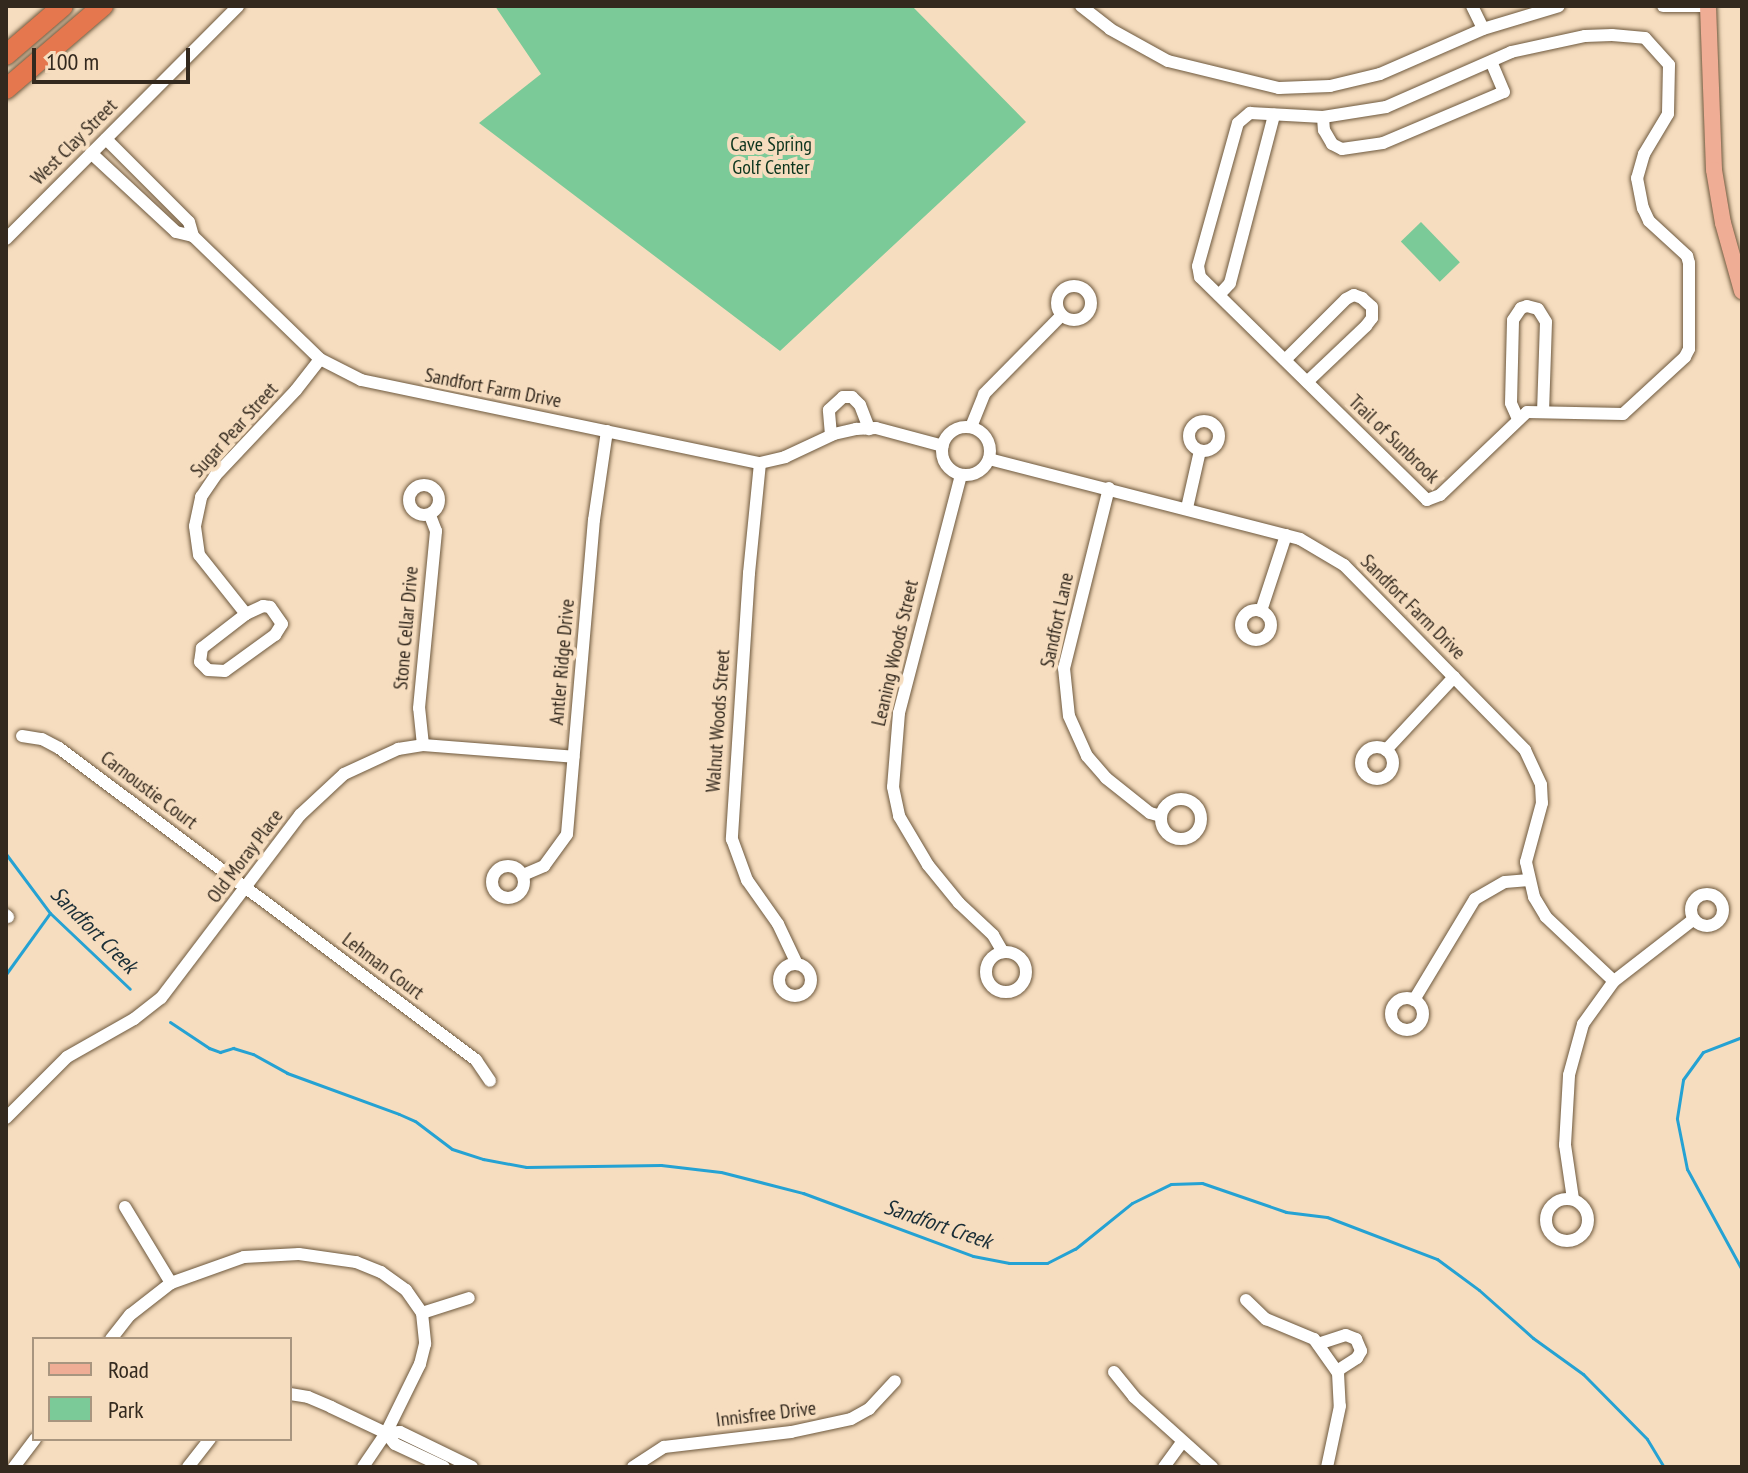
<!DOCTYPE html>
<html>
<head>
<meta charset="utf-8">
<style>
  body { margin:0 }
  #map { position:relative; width:1748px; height:1473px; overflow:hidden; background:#f6ddbf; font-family:"PT Sans Narrow",sans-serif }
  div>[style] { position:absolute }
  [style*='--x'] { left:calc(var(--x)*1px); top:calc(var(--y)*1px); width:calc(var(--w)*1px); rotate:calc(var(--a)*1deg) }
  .green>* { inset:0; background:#7bca98; transform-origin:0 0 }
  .stream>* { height:3px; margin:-1.5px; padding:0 1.5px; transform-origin:1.5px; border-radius:1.5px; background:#25a2d3 }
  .roads { filter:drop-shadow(0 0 2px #6e593e) drop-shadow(0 0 2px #6e593e) }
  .minor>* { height:12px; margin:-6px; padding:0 6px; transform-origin:6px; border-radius:6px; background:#fff }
  .minor>.ring { margin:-6px; padding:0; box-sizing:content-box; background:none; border:12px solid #fff; border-radius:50% }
  .major>* { height:16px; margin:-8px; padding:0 8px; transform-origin:8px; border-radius:8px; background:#efad95 }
  .highway>* { height:20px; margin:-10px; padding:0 10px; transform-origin:10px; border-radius:10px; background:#e5774e }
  span { translate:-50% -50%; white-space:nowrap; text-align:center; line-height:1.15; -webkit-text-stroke:8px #f6ddbf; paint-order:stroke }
  .street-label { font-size:20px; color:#33291e }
  .park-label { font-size:20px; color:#0c351e }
  .water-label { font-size:22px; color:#1a2e37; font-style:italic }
  .frame { position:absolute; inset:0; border:8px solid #33291e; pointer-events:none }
  .legend { position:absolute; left:32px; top:1337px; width:260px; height:104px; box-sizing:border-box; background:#f6ddbf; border:2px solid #a8957f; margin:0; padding:10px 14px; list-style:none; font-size:24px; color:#33291e }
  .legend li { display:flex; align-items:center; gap:16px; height:40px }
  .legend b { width:40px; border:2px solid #a8957f }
  .scale { position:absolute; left:32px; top:48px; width:158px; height:36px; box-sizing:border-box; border:4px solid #33291e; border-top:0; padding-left:10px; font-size:24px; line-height:28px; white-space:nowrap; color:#33291e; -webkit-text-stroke:6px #f6ddbf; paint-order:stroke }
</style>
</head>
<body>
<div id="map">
  <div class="green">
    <i style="clip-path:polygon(495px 6px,912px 6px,1026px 122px,780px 351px,479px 123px,541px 74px)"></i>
    <i style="left:1421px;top:222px;width:56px;height:28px;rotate:46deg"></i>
  </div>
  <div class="stream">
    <i style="--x:6;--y:854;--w:74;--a:53.3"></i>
    <i style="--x:50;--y:913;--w:110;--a:43.5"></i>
    <i style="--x:6;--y:974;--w:75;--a:-54.2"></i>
    <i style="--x:170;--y:1022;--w:47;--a:33.7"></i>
    <i style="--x:209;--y:1048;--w:12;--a:20"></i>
    <i style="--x:220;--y:1052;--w:14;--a:-17"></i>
    <i style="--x:233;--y:1048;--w:21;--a:17"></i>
    <i style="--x:253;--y:1054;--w:39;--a:29"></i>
    <i style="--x:287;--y:1073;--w:119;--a:20.1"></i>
    <i style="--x:399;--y:1114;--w:17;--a:24"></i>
    <i style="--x:415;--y:1121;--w:46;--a:37.1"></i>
    <i style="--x:452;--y:1149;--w:33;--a:18"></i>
    <i style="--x:483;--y:1159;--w:44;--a:10.5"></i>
    <i style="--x:526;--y:1167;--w:135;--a:-0.8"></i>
    <i style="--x:661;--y:1165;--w:60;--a:6.7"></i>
    <i style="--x:721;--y:1172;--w:85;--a:14.4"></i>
    <i style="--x:803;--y:1193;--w:181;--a:20.3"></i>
    <i style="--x:973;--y:1256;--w:37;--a:11"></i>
    <i style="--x:1009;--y:1263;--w:38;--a:0"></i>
    <i style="--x:1047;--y:1263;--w:31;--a:-27"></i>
    <i style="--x:1075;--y:1249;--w:73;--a:-38.9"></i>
    <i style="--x:1132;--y:1203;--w:43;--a:-26"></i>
    <i style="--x:1171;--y:1184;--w:31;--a:-2"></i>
    <i style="--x:1202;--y:1183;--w:89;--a:19"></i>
    <i style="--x:1286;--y:1212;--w:41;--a:7"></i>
    <i style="--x:1327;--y:1217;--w:118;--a:20.9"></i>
    <i style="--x:1437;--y:1259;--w:52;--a:36.4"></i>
    <i style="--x:1479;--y:1290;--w:72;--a:41.6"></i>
    <i style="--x:1533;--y:1338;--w:62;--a:35.8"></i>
    <i style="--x:1583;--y:1374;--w:91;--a:45.4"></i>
    <i style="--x:1647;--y:1439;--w:33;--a:59"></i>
    <i style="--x:1742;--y:1037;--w:42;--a:159"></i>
    <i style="--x:1703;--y:1052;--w:34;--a:126"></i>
    <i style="--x:1683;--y:1080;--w:39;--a:99"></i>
    <i style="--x:1677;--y:1119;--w:51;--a:78.7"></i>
    <i style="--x:1687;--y:1169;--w:115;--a:61.4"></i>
  </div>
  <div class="roads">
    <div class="minor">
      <i style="--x:1081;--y:6;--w:37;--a:38"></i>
      <i style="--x:1110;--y:29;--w:66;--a:28.9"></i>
      <i style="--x:1168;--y:61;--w:114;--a:13.7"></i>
      <i style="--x:1279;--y:88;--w:51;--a:-2.2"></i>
      <i style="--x:1330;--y:86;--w:51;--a:-13.5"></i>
      <i style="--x:1380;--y:74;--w:112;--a:-23.6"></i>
      <i style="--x:1483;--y:29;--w:79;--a:-16.8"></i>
      <i style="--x:1472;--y:6;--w:25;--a:64"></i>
      <i style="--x:1663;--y:6;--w:38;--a:0"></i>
      <i style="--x:1612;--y:35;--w:33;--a:5"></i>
      <i style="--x:1645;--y:38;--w:36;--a:48"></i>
      <i style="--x:1669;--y:65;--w:49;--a:91.2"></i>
      <i style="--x:1668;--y:114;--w:47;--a:121"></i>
      <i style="--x:1644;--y:154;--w:25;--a:106"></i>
      <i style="--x:1637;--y:178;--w:31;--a:79"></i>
      <i style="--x:1643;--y:208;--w:14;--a:65"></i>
      <i style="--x:1649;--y:221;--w:52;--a:42.6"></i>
      <i style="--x:1687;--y:256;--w:7;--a:74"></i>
      <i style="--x:1689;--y:263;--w:86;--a:90"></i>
      <i style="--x:1689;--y:349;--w:9;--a:117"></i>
      <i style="--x:1685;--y:357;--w:84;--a:137.4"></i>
      <i style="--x:1623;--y:414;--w:96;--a:-178.8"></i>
      <i style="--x:1527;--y:412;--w:120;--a:136.3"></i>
      <i style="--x:1440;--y:495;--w:14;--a:159"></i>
      <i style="--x:1427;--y:500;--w:318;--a:-135.5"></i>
      <i style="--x:1200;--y:277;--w:11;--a:-100"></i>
      <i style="--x:1198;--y:266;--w:148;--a:-74.4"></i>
      <i style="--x:1238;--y:123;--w:16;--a:-40"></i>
      <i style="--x:1250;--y:113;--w:73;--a:3.1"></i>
      <i style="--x:1323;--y:117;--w:64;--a:-9"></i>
      <i style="--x:1386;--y:107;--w:137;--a:-23.7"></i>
      <i style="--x:1511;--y:52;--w:76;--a:-12.2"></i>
      <i style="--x:1585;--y:36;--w:27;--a:-2"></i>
      <i style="--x:1323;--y:117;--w:13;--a:86"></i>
      <i style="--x:1324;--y:130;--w:16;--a:60"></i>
      <i style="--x:1332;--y:144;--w:11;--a:27"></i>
      <i style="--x:1342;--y:149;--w:41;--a:-8.3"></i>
      <i style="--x:1383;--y:143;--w:131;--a:-22.9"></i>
      <i style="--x:1504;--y:92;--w:33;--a:-113"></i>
      <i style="--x:106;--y:139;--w:117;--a:45"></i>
      <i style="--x:189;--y:222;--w:15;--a:74"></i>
      <i style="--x:91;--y:153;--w:116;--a:42.9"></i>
      <i style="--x:176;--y:232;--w:17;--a:13"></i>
      <i style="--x:193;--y:236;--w:177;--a:44.1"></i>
      <i style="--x:320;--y:359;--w:46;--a:27.1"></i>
      <i style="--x:361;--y:380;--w:408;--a:11.8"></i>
      <i style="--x:760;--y:463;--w:26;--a:-13"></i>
      <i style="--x:785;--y:457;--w:54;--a:-25.1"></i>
      <i style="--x:834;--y:434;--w:23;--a:-13"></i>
      <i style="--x:856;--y:429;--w:20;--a:-3"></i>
      <i style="--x:876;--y:428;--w:69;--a:15"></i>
      <i style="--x:6;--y:239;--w:329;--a:-45.1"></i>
      <i class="ring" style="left:1057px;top:286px;width:22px;height:22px"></i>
      <i style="--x:1219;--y:295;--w:16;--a:-47"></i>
      <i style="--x:1230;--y:283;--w:174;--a:-75.3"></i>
      <i style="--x:1285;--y:360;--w:86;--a:-45"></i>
      <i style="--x:1346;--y:299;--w:9;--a:-27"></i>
      <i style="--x:1354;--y:295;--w:9;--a:21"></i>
      <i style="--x:1362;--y:298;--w:13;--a:42"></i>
      <i style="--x:1372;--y:307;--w:11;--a:90"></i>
      <i style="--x:1372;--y:318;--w:10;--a:127"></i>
      <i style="--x:1366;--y:326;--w:81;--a:136.5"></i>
      <i style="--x:1518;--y:419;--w:17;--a:-114"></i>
      <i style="--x:1511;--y:403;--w:83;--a:-88.6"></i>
      <i style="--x:1513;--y:320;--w:14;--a:-56"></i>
      <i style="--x:1521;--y:308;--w:6;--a:-18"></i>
      <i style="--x:1527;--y:306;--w:11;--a:15"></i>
      <i style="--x:1538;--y:309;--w:15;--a:58"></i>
      <i style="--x:1546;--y:322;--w:90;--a:91.9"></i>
      <i class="ring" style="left:1189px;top:421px;width:18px;height:18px"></i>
      <i class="ring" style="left:942px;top:427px;width:36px;height:36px"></i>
      <i style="--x:971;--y:427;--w:35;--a:-68"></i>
      <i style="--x:984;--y:394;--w:110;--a:-45.4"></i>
      <i style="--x:831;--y:435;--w:25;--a:-95"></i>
      <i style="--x:829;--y:410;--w:19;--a:-43"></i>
      <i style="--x:843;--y:397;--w:9;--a:0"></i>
      <i style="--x:852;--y:397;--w:11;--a:45"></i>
      <i style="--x:860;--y:405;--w:26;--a:69"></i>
      <i style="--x:989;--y:459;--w:321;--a:14.4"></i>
      <i style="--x:1300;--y:539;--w:51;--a:30.6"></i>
      <i style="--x:1344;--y:565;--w:259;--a:45.6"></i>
      <i style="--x:1525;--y:750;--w:38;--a:65"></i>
      <i style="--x:1541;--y:785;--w:18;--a:87"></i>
      <i style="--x:1542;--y:803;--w:61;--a:105.2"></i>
      <i style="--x:1526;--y:862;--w:36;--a:77"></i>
      <i style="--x:1534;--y:897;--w:23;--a:59"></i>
      <i style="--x:1546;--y:917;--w:93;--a:43.3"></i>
      <i style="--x:760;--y:463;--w:111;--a:95.7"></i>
      <i style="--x:749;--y:573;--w:267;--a:93.7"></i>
      <i style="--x:732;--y:839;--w:44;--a:69.9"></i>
      <i style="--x:747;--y:880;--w:54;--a:54.8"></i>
      <i style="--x:778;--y:924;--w:44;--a:64.6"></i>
      <i style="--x:961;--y:475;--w:246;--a:104.6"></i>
      <i style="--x:899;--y:713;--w:74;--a:94.6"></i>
      <i style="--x:893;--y:787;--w:30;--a:78"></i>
      <i style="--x:899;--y:816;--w:57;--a:59.4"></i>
      <i style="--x:928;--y:865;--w:49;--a:50.8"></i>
      <i style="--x:959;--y:903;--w:47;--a:43.3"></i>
      <i style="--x:993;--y:935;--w:20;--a:60"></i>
      <i class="ring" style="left:409px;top:485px;width:18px;height:18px"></i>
      <i style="--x:1109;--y:488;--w:186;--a:104"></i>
      <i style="--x:1064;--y:668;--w:48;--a:84.1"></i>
      <i style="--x:1069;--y:716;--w:44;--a:65.8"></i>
      <i style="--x:1087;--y:756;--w:29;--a:49"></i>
      <i style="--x:1106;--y:778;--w:56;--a:38.5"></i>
      <i style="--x:1150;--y:813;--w:11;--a:15"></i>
      <i style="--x:1187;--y:508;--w:58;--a:-77.2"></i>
      <i class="ring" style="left:1241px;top:610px;width:18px;height:18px"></i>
      <i style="--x:1261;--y:611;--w:80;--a:-71.8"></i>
      <i style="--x:246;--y:614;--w:56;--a:142.3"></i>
      <i style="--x:202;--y:648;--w:14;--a:98"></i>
      <i style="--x:200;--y:662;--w:11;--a:45"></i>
      <i style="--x:208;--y:670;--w:17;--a:3"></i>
      <i style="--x:225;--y:671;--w:62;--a:-35.8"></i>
      <i style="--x:275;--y:635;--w:13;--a:-58"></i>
      <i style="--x:282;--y:624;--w:21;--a:-125"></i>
      <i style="--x:270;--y:607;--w:7;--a:-172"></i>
      <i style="--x:263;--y:606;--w:19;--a:155"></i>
      <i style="--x:246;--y:614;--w:75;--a:-128.5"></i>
      <i style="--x:199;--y:555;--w:29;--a:-98"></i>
      <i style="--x:195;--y:526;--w:30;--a:-78"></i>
      <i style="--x:201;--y:497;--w:25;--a:-56"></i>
      <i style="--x:215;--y:476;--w:118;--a:-46.7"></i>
      <i style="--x:296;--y:390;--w:39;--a:-52"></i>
      <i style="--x:22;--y:736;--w:20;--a:9"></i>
      <i style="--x:42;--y:739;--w:19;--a:28"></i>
      <i style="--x:59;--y:748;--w:521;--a:36.8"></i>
      <i style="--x:476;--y:1060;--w:25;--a:56"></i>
      <i style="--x:423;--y:745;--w:37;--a:-96"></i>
      <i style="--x:419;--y:708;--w:178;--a:-84.5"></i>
      <i style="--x:436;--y:531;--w:17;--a:-111"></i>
      <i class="ring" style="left:1361px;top:747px;width:20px;height:20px"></i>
      <i style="--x:1386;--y:750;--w:100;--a:-47"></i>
      <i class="ring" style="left:1161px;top:799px;width:28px;height:28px"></i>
      <i class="ring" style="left:492px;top:866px;width:20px;height:20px"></i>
      <i style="--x:523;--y:875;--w:23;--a:-23"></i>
      <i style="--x:544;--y:866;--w:39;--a:-54"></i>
      <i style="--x:567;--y:834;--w:315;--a:-85.1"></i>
      <i style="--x:594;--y:520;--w:90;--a:-81.7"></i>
      <i class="ring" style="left:1691px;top:894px;width:20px;height:20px"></i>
      <i style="--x:6;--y:915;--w:3;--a:45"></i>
      <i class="ring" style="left:986px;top:952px;width:28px;height:28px"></i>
      <i class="ring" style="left:779px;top:964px;width:20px;height:20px"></i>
      <i class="ring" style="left:1391px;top:998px;width:20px;height:20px"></i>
      <i style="--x:1414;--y:1000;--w:118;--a:-58.9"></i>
      <i style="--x:1475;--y:899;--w:34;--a:-30"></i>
      <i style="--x:1505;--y:882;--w:24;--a:-5"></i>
      <i style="--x:6;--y:1118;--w:86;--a:-45"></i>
      <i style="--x:67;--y:1057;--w:77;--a:-29.6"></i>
      <i style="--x:134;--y:1019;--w:34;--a:-38"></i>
      <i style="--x:161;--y:998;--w:230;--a:-52.8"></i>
      <i style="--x:300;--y:815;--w:60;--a:-43"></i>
      <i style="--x:344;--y:774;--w:60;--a:-24.8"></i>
      <i style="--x:398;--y:749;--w:25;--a:-9"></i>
      <i style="--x:423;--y:745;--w:151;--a:4.5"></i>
      <i class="ring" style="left:1546px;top:1199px;width:30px;height:30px"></i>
      <i style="--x:1573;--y:1199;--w:55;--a:-98.4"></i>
      <i style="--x:1565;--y:1145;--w:70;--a:-86.7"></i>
      <i style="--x:1569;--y:1075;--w:53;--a:-74.6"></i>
      <i style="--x:1583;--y:1024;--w:53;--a:-54.2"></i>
      <i style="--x:1614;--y:981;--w:101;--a:-37.8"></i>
      <i style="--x:125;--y:1207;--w:89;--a:58.8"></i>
      <i style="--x:1246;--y:1300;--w:28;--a:44"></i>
      <i style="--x:1266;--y:1319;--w:52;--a:22.6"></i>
      <i style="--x:1314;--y:1339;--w:42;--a:54.8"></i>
      <i style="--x:1338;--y:1373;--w:33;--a:87"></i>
      <i style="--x:1340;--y:1406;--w:62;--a:102"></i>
      <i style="--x:422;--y:1313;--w:49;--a:-17.7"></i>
      <i style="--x:111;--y:1339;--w:31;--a:-52"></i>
      <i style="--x:130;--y:1315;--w:52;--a:-38"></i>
      <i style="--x:171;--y:1283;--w:77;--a:-19.6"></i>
      <i style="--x:244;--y:1257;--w:55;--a:-3.1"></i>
      <i style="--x:299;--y:1254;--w:58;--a:8"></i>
      <i style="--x:356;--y:1262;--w:27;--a:22"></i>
      <i style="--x:381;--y:1272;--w:31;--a:36"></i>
      <i style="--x:406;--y:1290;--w:28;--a:55"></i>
      <i style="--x:422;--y:1313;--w:31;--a:84"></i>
      <i style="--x:425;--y:1344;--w:21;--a:104"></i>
      <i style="--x:420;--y:1364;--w:77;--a:116.2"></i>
      <i style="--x:386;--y:1433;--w:41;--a:124.1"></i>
      <i style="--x:1318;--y:1344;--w:29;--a:-18"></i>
      <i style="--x:1346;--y:1335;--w:11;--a:22"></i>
      <i style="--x:1356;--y:1339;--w:13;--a:67"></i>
      <i style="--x:1361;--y:1351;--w:8;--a:120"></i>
      <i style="--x:1357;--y:1358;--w:24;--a:147"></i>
      <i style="--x:1114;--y:1372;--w:32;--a:51"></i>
      <i style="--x:1134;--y:1397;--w:105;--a:41.9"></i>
      <i style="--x:290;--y:1394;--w:18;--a:9"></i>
      <i style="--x:308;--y:1397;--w:25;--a:23"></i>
      <i style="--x:331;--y:1407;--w:61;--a:25.3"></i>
      <i style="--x:386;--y:1433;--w:14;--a:51"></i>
      <i style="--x:395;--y:1444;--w:54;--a:25.1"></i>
      <i style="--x:386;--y:1433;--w:14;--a:-4"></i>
      <i style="--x:400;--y:1432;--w:80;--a:25.9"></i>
      <i style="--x:14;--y:1467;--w:35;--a:-53"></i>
      <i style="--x:188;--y:1467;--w:36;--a:-52"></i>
      <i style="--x:633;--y:1467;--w:37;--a:-33"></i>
      <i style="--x:664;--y:1447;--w:128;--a:-6.7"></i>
      <i style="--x:791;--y:1432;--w:61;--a:-12.2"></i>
      <i style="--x:851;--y:1419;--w:21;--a:-29"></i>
      <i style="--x:869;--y:1409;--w:38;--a:-47"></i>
      <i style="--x:1164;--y:1467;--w:31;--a:-54"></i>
    </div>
    <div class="major">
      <i style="--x:1708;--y:6;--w:164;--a:87.9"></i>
      <i style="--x:1714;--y:170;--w:54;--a:80.4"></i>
      <i style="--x:1723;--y:223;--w:71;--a:74.4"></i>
    </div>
    <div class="highway">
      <i style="--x:6;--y:55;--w:75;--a:-40.7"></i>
      <i style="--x:6;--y:89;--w:128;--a:-40.6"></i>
    </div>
  </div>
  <div class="street-label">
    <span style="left:74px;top:142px;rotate:-45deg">West Clay Street</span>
    <span style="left:493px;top:388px;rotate:11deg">Sandfort Farm Drive</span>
    <span style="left:234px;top:430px;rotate:-48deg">Sugar Pear Street</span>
    <span style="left:1394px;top:439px;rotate:44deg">Trail of Sunbrook</span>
    <span style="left:1413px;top:607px;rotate:45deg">Sandfort Farm Drive</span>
    <span style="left:1057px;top:620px;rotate:-78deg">Sandfort Lane</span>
    <span style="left:406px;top:628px;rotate:-85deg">Stone Cellar Drive</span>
    <span style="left:895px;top:653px;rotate:-77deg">Leaning Woods Street</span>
    <span style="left:562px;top:662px;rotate:-85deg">Antler Ridge Drive</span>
    <span style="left:718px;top:721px;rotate:-86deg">Walnut Woods Street</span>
    <span style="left:149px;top:790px;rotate:37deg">Carnoustie Court</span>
    <span style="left:245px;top:856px;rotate:-53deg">Old Moray Place</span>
    <span style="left:383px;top:966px;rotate:37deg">Lehman Court</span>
    <span style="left:766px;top:1414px;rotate:-7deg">Innisfree Drive</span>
  </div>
  <div class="park-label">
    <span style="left:771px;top:156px">Cave Spring<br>Golf Center</span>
  </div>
  <div class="water-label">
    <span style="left:94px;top:930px;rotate:45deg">Sandfort Creek</span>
    <span style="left:938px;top:1224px;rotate:19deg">Sandfort Creek</span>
  </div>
  <div class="frame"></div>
  <ul class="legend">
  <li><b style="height:10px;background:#efad95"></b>Road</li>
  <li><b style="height:22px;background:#7bca98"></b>Park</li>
  </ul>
  <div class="scale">100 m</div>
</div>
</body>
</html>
